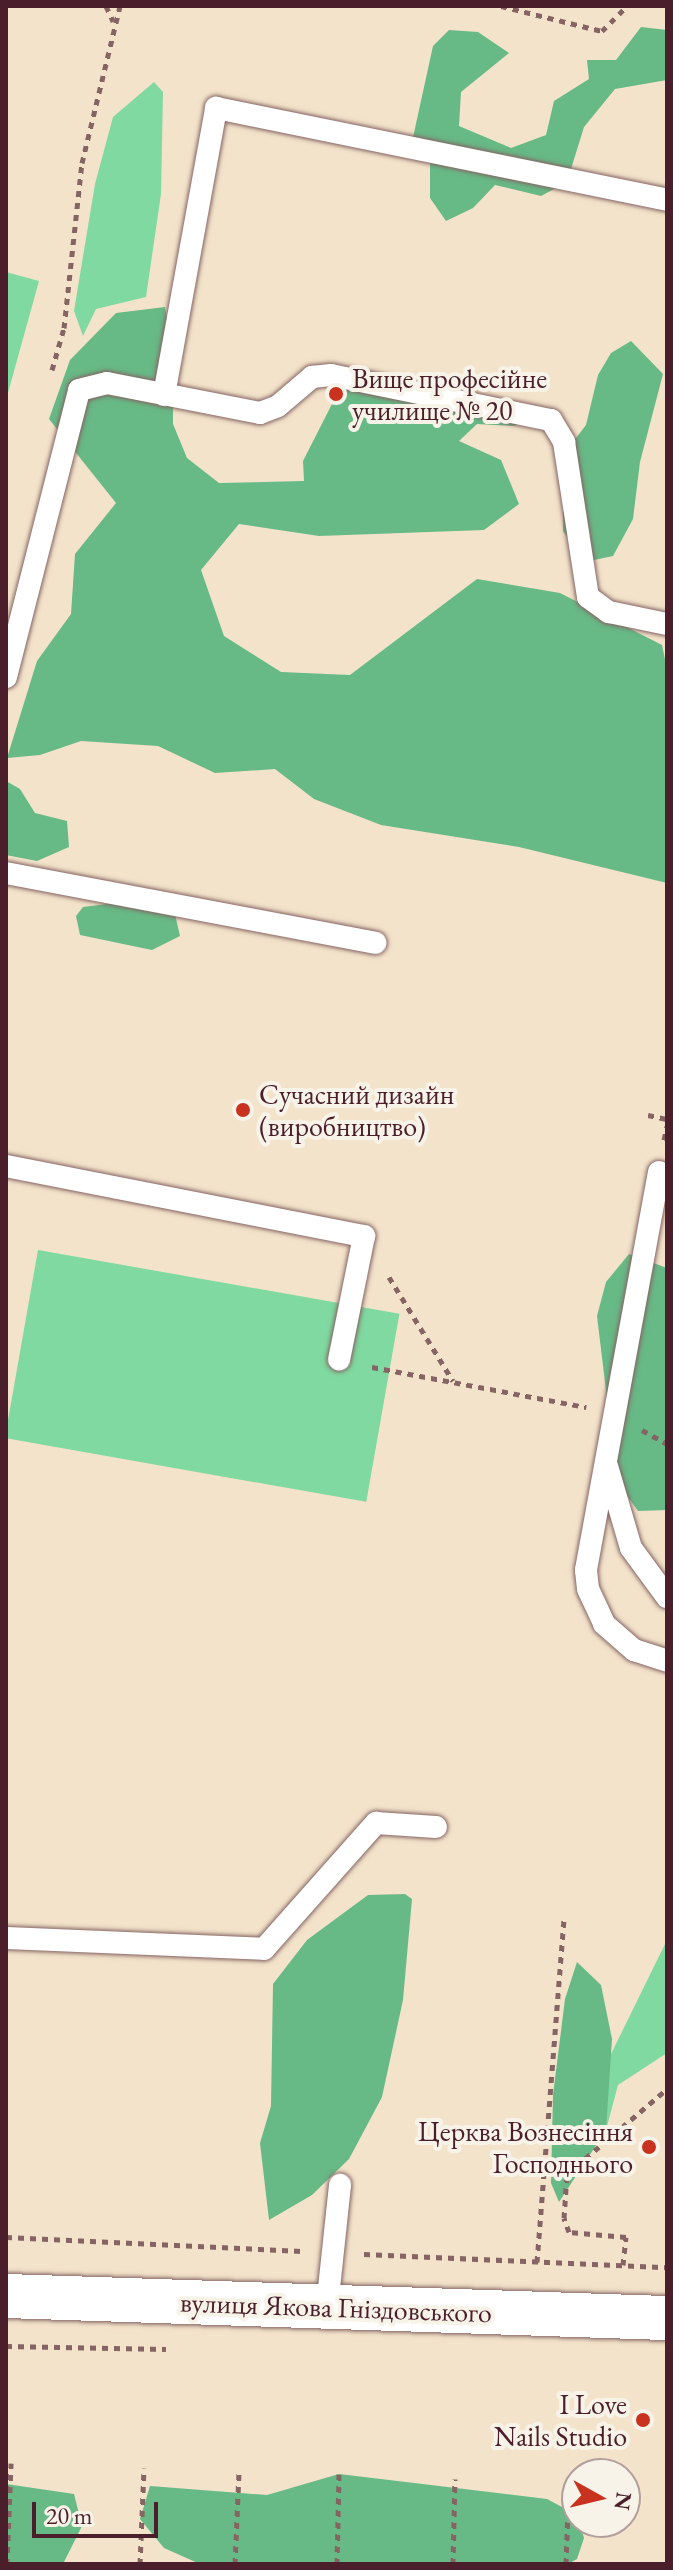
<!DOCTYPE html>
<html>
<head>
<meta charset="utf-8">
<style>
  body { margin:0 }
  #map { position:relative; width:673px; height:2570px; overflow:hidden; background:#f3e3ca; font-family:"EB Garamond",serif }
  div>[style] { position:absolute }
  [style*='--x'] { left:calc(var(--x)*1px); top:calc(var(--y)*1px); width:calc(var(--w)*1px); rotate:calc(var(--a)*1deg) }
  .green>* { inset:0; background:#7fd9a0; transform-origin:0 0 }
  .forest>* { inset:0; background:#67b986 }
  .path>* { height:5px; margin-top:-2.5px; transform-origin:0; background:repeating-linear-gradient(90deg,#856463 0 6px,transparent 0 12px) }
  .roads { filter:drop-shadow(0 0 2px #856463) drop-shadow(0 0 2px #856463) }
  .service>* { height:22px; margin:-11px; padding:0 11px; transform-origin:11px; border-radius:11px; background:#fff }
  .tertiary>* { height:44px; margin:-22px; padding:0 22px; transform-origin:22px; border-radius:22px; background:#fff }
  .dots>* { width:22px; height:22px; translate:-50% -50%; box-sizing:border-box; border:4px solid #f7f3e8; border-radius:50% }
  span { translate:-50% -50%; white-space:nowrap; text-align:center; line-height:1.15; -webkit-text-stroke:8px #f7f3e8; paint-order:stroke }
  .poi-label { font-size:28px; color:#4a1f2b }
  .left { translate:0 -50%; text-align:left }
  .right { translate:-100% -50%; text-align:right }
  .street-label { font-size:28px; color:#4a1f2b }
  .frame { position:absolute; inset:0; border:8px solid #4a1f2b; pointer-events:none }
  .north { position:absolute; left:561px; top:2458px; width:80px; height:80px; box-sizing:border-box; background:#f7f3e8; border:2px solid #b29e9c; border-radius:50%; rotate:98deg; font-size:22px; font-weight:700; line-height:32px; text-align:center; color:#4a1f2b }
  .north::after { content:''; display:block; margin:auto; width:28px; height:36px; background:#c8321e; clip-path:polygon(50% 0,100% 100%,50% 72%,0 100%) }
  .scale { position:absolute; left:32px; top:2502px; width:126px; height:36px; box-sizing:border-box; border:4px solid #4a1f2b; border-top:0; padding-left:10px; font-size:24px; line-height:28px; white-space:nowrap; color:#4a1f2b; -webkit-text-stroke:6px #f7f3e8; paint-order:stroke }
</style>
</head>
<body>
<div id="map">
  <div class="green">
    <i style="clip-path:polygon(154px 82px,163px 92px,161px 194px,146px 297px,96px 309px,83px 336px,74px 311px,95px 184px,113px 117px)"></i>
    <i style="clip-path:polygon(6px 272px,39px 281px,6px 400px)"></i>
    <i style="left:38px;top:1250px;width:367px;height:191px;rotate:10deg"></i>
    <i style="clip-path:polygon(667px 1940px,667px 2053px,618px 2085px,606px 2130px,562px 2167px,586px 2105px)"></i>
  </div>
  <div class="forest">
    <i style="clip-path:polygon(641px 27px,667px 30px,667px 80px,615px 89px,584px 127px,567px 182px,541px 196px,495px 185px,473px 208px,446px 221px,430px 198px,430px 163px,412px 142px,433px 46px,449px 30px,478px 32px,509px 53px,461px 92px,459px 126px,511px 148px,546px 135px,554px 101px,589px 79px,587px 60px,616px 60px)"></i>
    <i style="clip-path:polygon(165px 307px,173px 357px,173px 424px,187px 458px,219px 483px,304px 481px,303px 461px,333px 402px,363px 375px,542px 417px,514px 426px,477px 424px,459px 441px,501px 460px,519px 504px,484px 530px,319px 536px,239px 524px,201px 570px,224px 636px,281px 672px,350px 675px,477px 579px,560px 593px,662px 645px,667px 669px,667px 883px,519px 847px,381px 825px,314px 799px,275px 769px,215px 773px,158px 746px,81px 741px,40px 755px,7px 758px,37px 661px,71px 614px,75px 554px,116px 503px,49px 419px,70px 360px,116px 313px)"></i>
    <i style="clip-path:polygon(631px 341px,663px 374px,640px 462px,633px 519px,613px 556px,585px 562px,563px 531px,563px 455px,586px 425px,598px 375px,611px 353px)"></i>
    <i style="clip-path:polygon(6px 781px,20px 789px,35px 813px,67px 821px,69px 847px,37px 861px,6px 855px)"></i>
    <i style="clip-path:polygon(115px 903px,175px 914px,180px 936px,152px 950px,80px 935px,76px 916px,83px 907px)"></i>
    <i style="clip-path:polygon(629px 1254px,667px 1268px,667px 1510px,638px 1511px,617px 1482px,597px 1316px,606px 1282px)"></i>
    <i style="clip-path:polygon(405px 1894px,412px 1899px,403px 2000px,382px 2097px,349px 2159px,312px 2195px,269px 2220px,260px 2143px,271px 2106px,273px 1984px,307px 1940px,368px 1895px)"></i>
    <i style="clip-path:polygon(577px 1962px,601px 1985px,612px 2039px,606px 2130px,559px 2202px,551px 2183px,553px 2095px,565px 1999px)"></i>
    <i style="clip-path:polygon(339px 2474px,547px 2499px,577px 2515px,584px 2538px,577px 2559px,568px 2564px,200px 2564px,164px 2548px,140px 2519px,150px 2486px,267px 2495px)"></i>
    <i style="clip-path:polygon(6px 2484px,74px 2494px,82px 2526px,63px 2564px,6px 2564px)"></i>
  </div>
  <div class="path">
    <i style="--x:106;--y:6;--w:17;--a:65"></i>
    <i style="--x:501;--y:6;--w:104;--a:13.9"></i>
    <i style="--x:602;--y:31;--w:35;--a:-45"></i>
    <i style="--x:52;--y:370;--w:44;--a:-74.1"></i>
    <i style="--x:64;--y:328;--w:166;--a:-83.8"></i>
    <i style="--x:82;--y:163;--w:162;--a:-76.4"></i>
    <i style="--x:648;--y:1115;--w:19;--a:12"></i>
    <i style="--x:664;--y:1140;--w:14;--a:-78"></i>
    <i style="--x:389;--y:1277;--w:122;--a:58.4"></i>
    <i style="--x:372;--y:1367;--w:218;--a:10.6"></i>
    <i style="--x:642;--y:1430;--w:29;--a:29"></i>
    <i style="--x:6;--y:2237;--w:296;--a:2.7"></i>
    <i style="--x:364;--y:2254;--w:303;--a:2.5"></i>
    <i style="--x:537;--y:2262;--w:344;--a:-85.5"></i>
    <i style="--x:623;--y:2265;--w:28;--a:-84"></i>
    <i style="--x:626;--y:2237;--w:57;--a:-175"></i>
    <i style="--x:569;--y:2232;--w:15;--a:-110"></i>
    <i style="--x:564;--y:2218;--w:44;--a:-86.1"></i>
    <i style="--x:567;--y:2174;--w:131;--a:-40.4"></i>
    <i style="--x:6;--y:2346;--w:160;--a:1.1"></i>
    <i style="--x:7;--y:2564;--w:101;--a:-87.7"></i>
    <i style="--x:140;--y:2564;--w:96;--a:-87.6"></i>
    <i style="--x:235;--y:2564;--w:93;--a:-87.5"></i>
    <i style="--x:337;--y:2564;--w:90;--a:-88.7"></i>
    <i style="--x:453;--y:2564;--w:85;--a:-88.7"></i>
    <i style="--x:566;--y:2564;--w:81;--a:-87.9"></i>
  </div>
  <div class="roads">
    <div class="service">
      <i style="--x:164;--y:395;--w:292;--a:-79.7"></i>
      <i style="--x:216;--y:108;--w:460;--a:11.5"></i>
      <i style="--x:6;--y:677;--w:296;--a:-75.7"></i>
      <i style="--x:79;--y:390;--w:29;--a:-14"></i>
      <i style="--x:107;--y:383;--w:156;--a:11.1"></i>
      <i style="--x:260;--y:413;--w:19;--a:-21"></i>
      <i style="--x:278;--y:406;--w:45;--a:-40.5"></i>
      <i style="--x:312;--y:377;--w:19;--a:-6"></i>
      <i style="--x:331;--y:375;--w:225;--a:11.6"></i>
      <i style="--x:551;--y:420;--w:26;--a:59"></i>
      <i style="--x:564;--y:442;--w:157;--a:81.2"></i>
      <i style="--x:588;--y:597;--w:26;--a:36"></i>
      <i style="--x:609;--y:612;--w:59;--a:11.7"></i>
      <i style="--x:6;--y:873;--w:376;--a:10.7"></i>
      <i style="--x:6;--y:1166;--w:365;--a:11.1"></i>
      <i style="--x:364;--y:1236;--w:126;--a:101.4"></i>
      <i style="--x:659;--y:1172;--w:405;--a:100.4"></i>
      <i style="--x:586;--y:1570;--w:19;--a:84"></i>
      <i style="--x:588;--y:1589;--w:38;--a:65"></i>
      <i style="--x:604;--y:1624;--w:40;--a:41"></i>
      <i style="--x:634;--y:1650;--w:35;--a:18"></i>
      <i style="--x:607;--y:1466;--w:85;--a:73.7"></i>
      <i style="--x:631;--y:1548;--w:61;--a:53.7"></i>
      <i style="--x:6;--y:1938;--w:258;--a:2.4"></i>
      <i style="--x:264;--y:1949;--w:169;--a:-48.4"></i>
      <i style="--x:376;--y:1823;--w:60;--a:3.8"></i>
      <i style="--x:327;--y:2307;--w:123;--a:-83.9"></i>
    </div>
    <div class="tertiary">
      <i style="--x:6;--y:2296;--w:661;--a:1.91"></i>
    </div>
  </div>
  <div class="dots">
    <i style="left:336px;top:394px;background:#c8321e"></i>
    <i style="left:243px;top:1110px;background:#c8321e"></i>
    <i style="left:649px;top:2147px;background:#c8321e"></i>
    <i style="left:643px;top:2420px;background:#c8321e"></i>
  </div>
  <div class="poi-label">
    <span class="left" style="left:352px;top:394px">Вище професійне<br>училище № 20</span>
    <span class="left" style="left:259px;top:1110px">Сучасний дизайн<br>(виробництво)</span>
    <span class="right" style="left:633px;top:2147px">Церква Вознесіння<br>Господнього</span>
    <span class="right" style="left:627px;top:2420px">I Love<br>Nails Studio</span>
  </div>
  <div class="street-label">
    <span style="left:336px;top:2307px;rotate:2deg">вулиця Якова Гніздовського</span>
  </div>
  <div class="frame"></div>
  <div class="north">N</div>
  <div class="scale">20 m</div>
</div>
</body>
</html>
